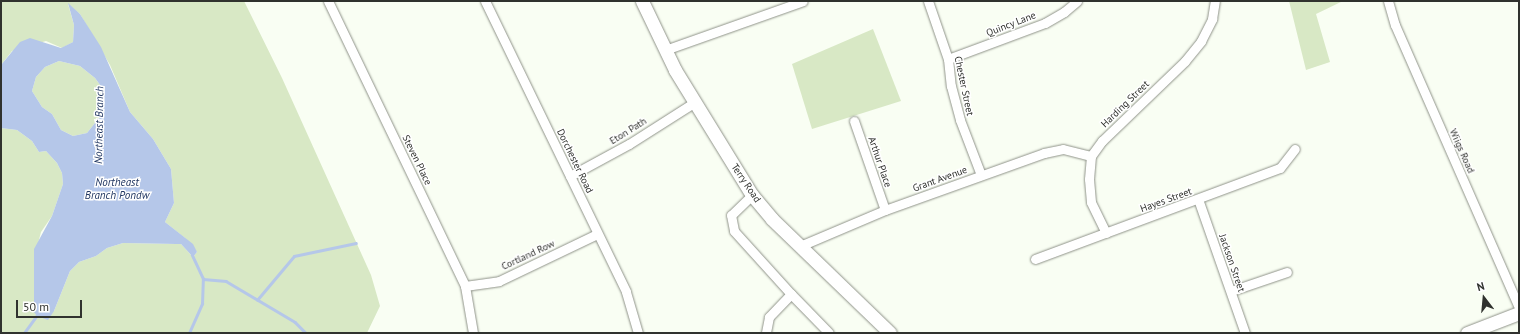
<!DOCTYPE html>
<html>
<head>
<meta charset="utf-8">
<style>
  body { margin:0 }
  #map { position:relative; width:1520px; height:334px; overflow:hidden; background:#f9fef3; font-family:"PT Sans",sans-serif }
  div>[style] { position:absolute }
  [style*='--x'] { left:calc(var(--x)*1px); top:calc(var(--y)*1px); width:calc(var(--w)*1px); rotate:calc(var(--a)*1deg) }
  .green>* { inset:0; background:#d8e8c5 }
  .water>* { inset:0; background:#b5c7e9 }
  .stream>* { height:2.5px; margin:-1.25px; padding:0 1.25px; transform-origin:1.25px; border-radius:1.25px; background:#b5c7e9 }
  .roads { filter:drop-shadow(0 0 1px #8f9389) drop-shadow(0 0 1px #8f9389) }
  .street>* { height:9px; margin:-4.5px; padding:0 4.5px; transform-origin:4.5px; border-radius:4.5px; background:#fff }
  .secondary>* { height:13px; margin:-6.5px; padding:0 6.5px; transform-origin:6.5px; border-radius:6.5px; background:#fff }
  span { translate:-50% -50%; white-space:nowrap; text-align:center; line-height:1.15; -webkit-text-stroke:3px #fff; paint-order:stroke }
  .street-label { font-size:10px; color:#30322e }
  .water-label { font-size:11px; color:#203661; font-style:italic }
  .frame { position:absolute; inset:0; border:2px solid #30322e; pointer-events:none }
  .north { position:absolute; left:1464px; top:278px; width:40px; height:40px; -webkit-text-stroke:3px #fff; paint-order:stroke; rotate:344deg; font-size:11px; font-weight:700; line-height:16px; text-align:center; color:#30322e }
  .north::after { content:''; display:block; margin:auto; width:14px; height:18px; background:#30322e; clip-path:polygon(50% 0,100% 100%,50% 72%,0 100%) }
  .scale { position:absolute; left:16px; top:300px; width:66px; height:18px; box-sizing:border-box; border:2px solid #30322e; border-top:0; padding-left:5px; font-size:12px; line-height:14px; white-space:nowrap; color:#30322e; -webkit-text-stroke:3px #fff; paint-order:stroke }
</style>
</head>
<body>
<div id="map">
  <div class="green">
    <i style="clip-path:polygon(1px 1px,244px 1px,282px 78px,371px 275px,380px 306px,367px 333px,1px 333px,1px 128px,17px 130px,32px 141px,39px 152px,46px 151px,57px 163px,62px 173px,63px 184px,52px 216px,41px 232px,34px 259px,34px 296px,54px 311px,70px 271px,79px 262px,96px 256px,107px 248px,123px 243px,176px 244px,181px 244px,193px 257px,197px 252px,185px 238px,165px 222px,174px 203px,171px 169px,153px 139px,130px 112px,110px 65px,80px 14px,68px 4px,74px 25px,73px 42px,62px 48px,46px 41px,12px 51px,1px 65px)"></i>
    <i style="clip-path:polygon(1289px 1px,1343px 1px,1316px 14px,1330px 62px,1306px 70px)"></i>
    <i style="clip-path:polygon(873px 29px,901px 101px,812px 129px,792px 64px)"></i>
    <i style="clip-path:polygon(59px 61px,80px 66px,95px 78px,103px 89px,103px 107px,99px 118px,87px 133px,73px 136px,61px 130px,52px 114px,42px 107px,32px 91px,36px 77px,45px 67px)"></i>
  </div>
  <div class="water">
    <i style="clip-path:polygon(evenodd,68px 3px,80px 14px,101px 47px,130px 112px,153px 139px,171px 169px,174px 203px,165px 222px,193px 244px,197px 252px,193px 257px,181px 244px,176px 244px,123px 243px,107px 248px,96px 256px,79px 262px,70px 271px,54px 311px,48px 320px,37px 316px,34px 312px,34px 249px,52px 216px,63px 184px,62px 173px,57px 163px,46px 151px,39px 152px,32px 141px,17px 130px,1px 128px,1px 65px,20px 42px,30px 38px,61px 48px,73px 42px,74px 25px,68px 3px,59px 61px,80px 66px,95px 78px,103px 89px,103px 107px,99px 118px,87px 133px,73px 136px,61px 130px,52px 114px,42px 107px,32px 91px,36px 77px,45px 67px,59px 61px)"></i>
  </div>
  <div class="stream">
    <i style="--x:203;--y:279;--w:23;--a:5"></i>
    <i style="--x:226;--y:281;--w:80;--a:30.7"></i>
    <i style="--x:295;--y:322;--w:16;--a:45"></i>
    <i style="--x:257;--y:300;--w:57;--a:-49.9"></i>
    <i style="--x:294;--y:256;--w:63;--a:-11.8"></i>
    <i style="--x:24;--y:333;--w:24;--a:-54"></i>
    <i style="--x:189;--y:333;--w:32;--a:-66"></i>
    <i style="--x:202;--y:304;--w:25;--a:-88"></i>
    <i style="--x:203;--y:279;--w:26;--a:-115"></i>
  </div>
  <div class="roads">
    <div class="street">
      <i style="--x:328;--y:1;--w:316;--a:64.3"></i>
      <i style="--x:465;--y:286;--w:48;--a:80.3"></i>
      <i style="--x:485;--y:1;--w:323;--a:64.1"></i>
      <i style="--x:626;--y:292;--w:43;--a:73.7"></i>
      <i style="--x:928;--y:1;--w:61;--a:71"></i>
      <i style="--x:948;--y:59;--w:27;--a:84"></i>
      <i style="--x:951;--y:86;--w:35;--a:75"></i>
      <i style="--x:960;--y:120;--w:59;--a:69.1"></i>
      <i style="--x:1388;--y:1;--w:25;--a:74"></i>
      <i style="--x:1395;--y:25;--w:309;--a:66.3"></i>
      <i style="--x:665;--y:50;--w:146;--a:-19.5"></i>
      <i style="--x:948;--y:59;--w:103;--a:-20.4"></i>
      <i style="--x:1045;--y:23;--w:22;--a:-30"></i>
      <i style="--x:1064;--y:12;--w:17;--a:-40"></i>
      <i style="--x:854;--y:121;--w:94;--a:70.8"></i>
      <i style="--x:570;--y:176;--w:67;--a:-28.5"></i>
      <i style="--x:629;--y:144;--w:78;--a:-32.5"></i>
      <i style="--x:752;--y:195;--w:29;--a:136"></i>
      <i style="--x:731;--y:215;--w:16;--a:79"></i>
      <i style="--x:734;--y:231;--w:85;--a:47.9"></i>
      <i style="--x:791;--y:294;--w:32;--a:134"></i>
      <i style="--x:769;--y:317;--w:16;--a:101"></i>
      <i style="--x:1198;--y:199;--w:142;--a:70.7"></i>
      <i style="--x:1106;--y:233;--w:34;--a:-116"></i>
      <i style="--x:1091;--y:202;--w:23;--a:-95"></i>
      <i style="--x:1089;--y:179;--w:23;--a:-85"></i>
      <i style="--x:1091;--y:156;--w:19;--a:-54"></i>
      <i style="--x:1102;--y:141;--w:115;--a:-43.9"></i>
      <i style="--x:1185;--y:61;--w:26;--a:-51"></i>
      <i style="--x:1201;--y:41;--w:25;--a:-63"></i>
      <i style="--x:1212;--y:19;--w:18;--a:-81"></i>
      <i style="--x:800;--y:246;--w:92;--a:-23"></i>
      <i style="--x:885;--y:210;--w:169;--a:-19.7"></i>
      <i style="--x:1044;--y:153;--w:19;--a:-12"></i>
      <i style="--x:1063;--y:149;--w:29;--a:14"></i>
      <i style="--x:1035;--y:259;--w:261;--a:-20.4"></i>
      <i style="--x:1280;--y:168;--w:24;--a:-52"></i>
      <i style="--x:465;--y:286;--w:34;--a:-8"></i>
      <i style="--x:499;--y:281;--w:109;--a:-25.6"></i>
      <i style="--x:1231;--y:291;--w:59;--a:-18.7"></i>
      <i style="--x:791;--y:294;--w:54;--a:45.7"></i>
    </div>
    <div class="secondary">
      <i style="--x:642;--y:1;--w:76;--a:64.4"></i>
      <i style="--x:675;--y:70;--w:147;--a:58.4"></i>
      <i style="--x:752;--y:195;--w:31;--a:50"></i>
      <i style="--x:772;--y:219;--w:164;--a:44"></i>
      <i style="--x:1467;--y:333;--w:56;--a:-21"></i>
    </div>
  </div>
  <div class="street-label">
    <span style="left:1011px;top:24px;rotate:-21deg">Quincy Lane</span>
    <span style="left:964px;top:86px;rotate:78deg">Chester Street</span>
    <span style="left:1125px;top:104px;rotate:-44deg">Harding Street</span>
    <span style="left:628px;top:131px;rotate:-32deg">Eton Path</span>
    <span style="left:1462px;top:151px;rotate:66deg">Wiigs Road</span>
    <span style="left:417px;top:160px;rotate:64deg">Steven Place</span>
    <span style="left:575px;top:161px;rotate:64deg">Dorchester Road</span>
    <span style="left:880px;top:162px;rotate:71deg">Arthur Place</span>
    <span style="left:940px;top:179px;rotate:-20deg">Grant Avenue</span>
    <span style="left:746px;top:183px;rotate:56deg">Terry Road</span>
    <span style="left:1166px;top:200px;rotate:-20deg">Hayes Street</span>
    <span style="left:528px;top:255px;rotate:-25deg">Cortland Row</span>
    <span style="left:1232px;top:263px;rotate:71deg">Jackson Street</span>
  </div>
  <div class="water-label">
    <span style="left:99px;top:125px;rotate:-89deg">Northeast Branch</span>
    <span style="left:117px;top:189px">Northeast<br>Branch Pondw</span>
  </div>
  <div class="frame"></div>
  <div class="north">N</div>
  <div class="scale">50 m</div>
</div>
</body>
</html>
